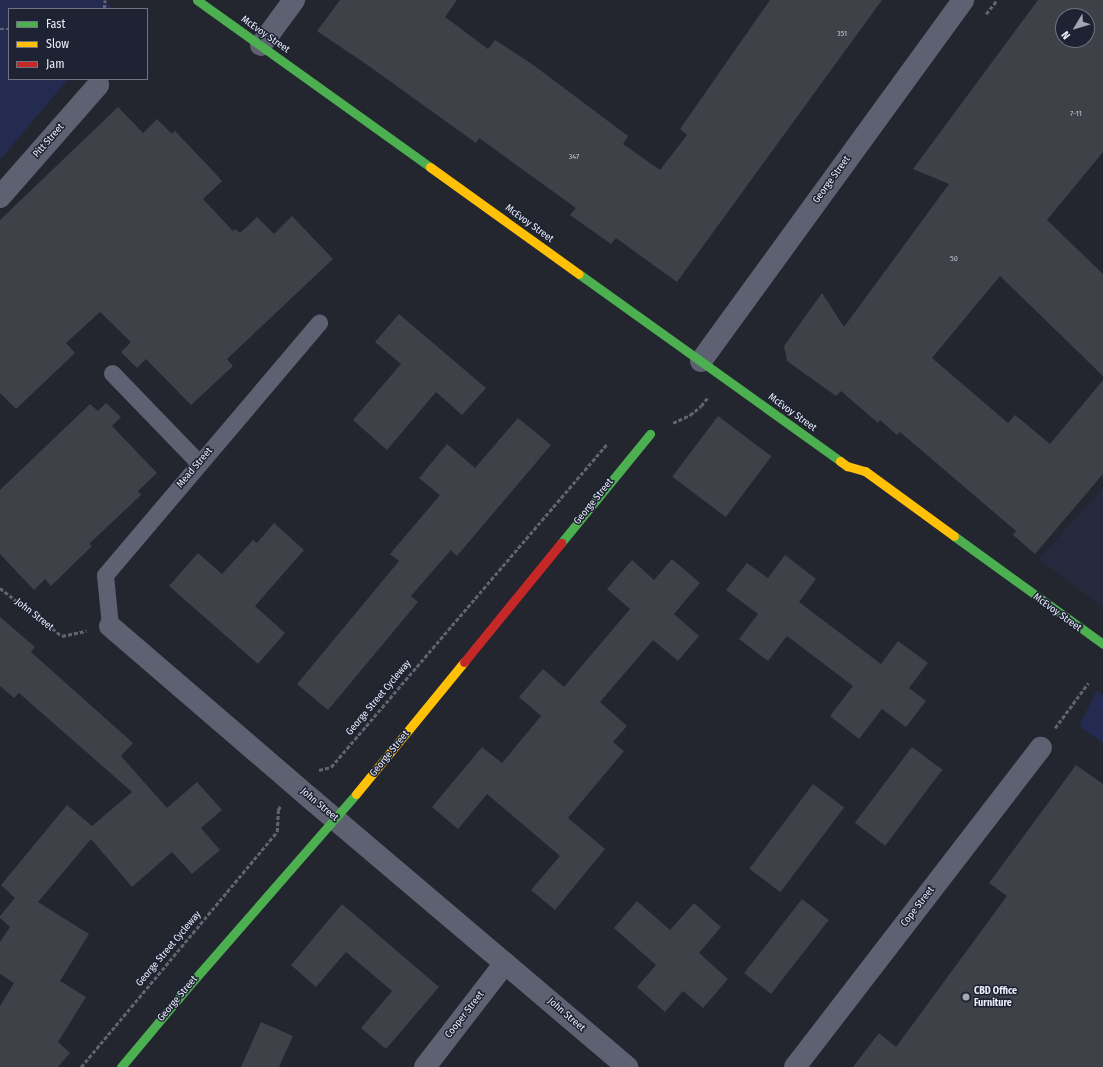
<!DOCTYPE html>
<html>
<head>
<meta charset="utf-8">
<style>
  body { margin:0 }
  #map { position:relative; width:1103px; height:1067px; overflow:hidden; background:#23262e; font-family:"Fira Sans Condensed",sans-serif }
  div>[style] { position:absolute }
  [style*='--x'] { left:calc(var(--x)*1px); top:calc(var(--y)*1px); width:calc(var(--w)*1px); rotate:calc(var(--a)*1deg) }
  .built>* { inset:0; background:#24293e }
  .green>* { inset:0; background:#242b51 }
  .building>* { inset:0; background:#3e4147; transform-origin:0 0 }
  .path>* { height:2.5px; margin-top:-1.25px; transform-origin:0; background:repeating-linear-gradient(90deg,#616470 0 4px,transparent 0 6px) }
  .lane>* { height:17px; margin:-8.5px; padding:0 8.5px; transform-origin:8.5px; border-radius:8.5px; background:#5d6171 }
  .street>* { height:22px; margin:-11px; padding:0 11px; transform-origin:11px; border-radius:11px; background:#5d6171 }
  .fast>* { height:9px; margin:-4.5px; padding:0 4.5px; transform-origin:4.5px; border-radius:4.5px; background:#4caf50 }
  .slow>* { height:9px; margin:-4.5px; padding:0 4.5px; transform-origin:4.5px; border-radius:4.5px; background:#ffc107 }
  .jam>* { height:9px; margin:-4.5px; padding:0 4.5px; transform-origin:4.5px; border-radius:4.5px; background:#c62828 }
  .dots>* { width:11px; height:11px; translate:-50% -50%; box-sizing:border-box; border:2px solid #1e2333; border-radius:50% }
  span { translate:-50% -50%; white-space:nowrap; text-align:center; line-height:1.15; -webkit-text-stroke:3px #1e2333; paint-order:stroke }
  .number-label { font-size:8px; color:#bfc2cc }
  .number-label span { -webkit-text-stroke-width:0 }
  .street-label { font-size:10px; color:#eaedf9 }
  .poi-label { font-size:10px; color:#eaedf9; font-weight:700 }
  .left { translate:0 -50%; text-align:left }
  .legend { position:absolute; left:8px; top:8px; width:140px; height:72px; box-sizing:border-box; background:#1e2333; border:1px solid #707482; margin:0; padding:5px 7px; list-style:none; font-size:12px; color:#eaedf9 }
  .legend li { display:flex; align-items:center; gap:8px; height:20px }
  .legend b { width:20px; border:1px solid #707482 }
  .north { position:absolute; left:1055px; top:8px; width:40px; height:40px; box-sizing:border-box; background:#1e2333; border:1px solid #707482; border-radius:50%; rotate:232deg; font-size:11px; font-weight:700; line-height:16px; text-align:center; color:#eaedf9 }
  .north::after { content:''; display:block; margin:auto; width:14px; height:18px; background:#a4a7b2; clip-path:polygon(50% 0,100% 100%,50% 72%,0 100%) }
</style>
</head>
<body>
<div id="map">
  <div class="built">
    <i style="clip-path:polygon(1103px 488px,1103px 607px,1038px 559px)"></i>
  </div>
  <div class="green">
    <i style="clip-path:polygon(0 0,103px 0,115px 9px,9px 9px,9px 79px,68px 79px,0 160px)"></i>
    <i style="clip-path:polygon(1097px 690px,1103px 695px,1103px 743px,1079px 726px)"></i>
  </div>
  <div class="building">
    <i style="clip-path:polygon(340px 0,457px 0,445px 17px,488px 49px,495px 40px,532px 64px,628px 136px,623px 144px,660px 170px,687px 135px,680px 129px,770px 0,882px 0,677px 282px,616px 238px,611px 244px,570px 215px,576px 208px,479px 138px,476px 143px,366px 64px,317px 31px)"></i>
    <i style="clip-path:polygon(evenodd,1038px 0,1103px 0,1103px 152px,1047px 220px,1103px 274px,1103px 376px,1000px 276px,932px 358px,1008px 423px,1015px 415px,1050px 444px,1103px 380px,1103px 474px,1035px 554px,1013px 535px,1016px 531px,900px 432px,897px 435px,880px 420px,878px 423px,841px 391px,836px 396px,787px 361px,784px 346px,822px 293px,844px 327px,949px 184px,913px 169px,1038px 0,1063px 16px,1087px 16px,1087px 40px,1063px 40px,1063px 16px)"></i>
    <i style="clip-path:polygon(118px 107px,143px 133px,157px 119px,172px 134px,175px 131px,214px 172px,222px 181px,203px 199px,233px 231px,235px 229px,240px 233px,257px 217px,274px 234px,292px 216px,333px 259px,227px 359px,233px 366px,191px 405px,146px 359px,137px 368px,121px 352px,131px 342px,100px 312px,66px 343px,75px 353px,16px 409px,0 393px,0 220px)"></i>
    <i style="clip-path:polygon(399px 314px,486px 388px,462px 415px,436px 392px,387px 450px,353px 420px,401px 364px,375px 342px)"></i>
    <i style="clip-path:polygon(106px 403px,121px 417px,112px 426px,157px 473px,138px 491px,141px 495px,89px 544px,92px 546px,51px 586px,45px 579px,34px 590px,0 554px,0 490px,90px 404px,98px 411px)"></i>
    <i style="left:718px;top:416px;width:67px;height:76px;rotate:37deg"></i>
    <i style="clip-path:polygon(518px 418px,551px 445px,457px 556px,451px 550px,411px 596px,418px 602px,328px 710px,297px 684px,399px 561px,390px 554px,440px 495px,419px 478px,447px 444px,475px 468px)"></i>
    <i style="clip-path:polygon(274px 523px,304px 550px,255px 606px,285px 633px,258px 664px,169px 586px,198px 553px,222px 574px,253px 540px,257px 543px)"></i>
    <i style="clip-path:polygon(785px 555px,816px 579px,799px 602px,881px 664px,898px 641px,928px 663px,909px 688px,926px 701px,906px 727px,882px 709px,859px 739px,830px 716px,853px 686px,787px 636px,768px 661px,739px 639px,758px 614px,726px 590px,747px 563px,768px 578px)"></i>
    <i style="clip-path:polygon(672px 559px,700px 583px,674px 614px,699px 636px,678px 661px,653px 640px,600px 702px,627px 726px,613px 742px,624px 751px,568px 818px,605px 849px,555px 910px,531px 890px,560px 856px,487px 794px,458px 829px,432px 807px,482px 747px,502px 763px,541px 716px,519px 697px,543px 669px,564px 687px,630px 609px,607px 589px,632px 560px,654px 580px)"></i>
    <i style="clip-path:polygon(0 617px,35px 647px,31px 652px,133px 743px,121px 756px,167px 808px,197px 782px,222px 810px,201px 828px,220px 850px,192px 874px,172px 852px,132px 887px,91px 839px,38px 902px,89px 934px,60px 981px,86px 997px,58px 1042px,70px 1053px,58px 1067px,0 1067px,0 1006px,14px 983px,0 974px,0 942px,10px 927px,0 918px,0 916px,15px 898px,1px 885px,67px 805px,92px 826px,132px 792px,19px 693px,14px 698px,0 686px)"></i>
    <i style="left:912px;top:747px;width:38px;height:95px;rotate:37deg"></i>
    <i style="clip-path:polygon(1076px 765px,1103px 784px,1103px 1067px,853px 1067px,879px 1033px,896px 1047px,1007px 896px,989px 883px)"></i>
    <i style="left:813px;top:784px;width:39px;height:106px;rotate:37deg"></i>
    <i style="left:802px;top:899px;width:34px;height:94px;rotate:38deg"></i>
    <i style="clip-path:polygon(637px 901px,670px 930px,694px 903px,721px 927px,699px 953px,728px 979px,703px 1008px,683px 991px,665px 1012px,637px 987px,656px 965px,614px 928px)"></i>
    <i style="clip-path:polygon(342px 904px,439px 987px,386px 1049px,361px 1028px,392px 991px,346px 952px,316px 987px,291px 965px)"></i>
    <i style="clip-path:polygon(261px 1022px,293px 1036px,279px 1067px,241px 1067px)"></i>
  </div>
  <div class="path">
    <i style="--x:104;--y:9;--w:9;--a:-84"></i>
    <i style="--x:986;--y:14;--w:18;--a:-52"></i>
    <i style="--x:0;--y:29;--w:9;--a:0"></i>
    <i style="--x:673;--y:423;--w:19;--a:-25"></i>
    <i style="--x:690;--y:415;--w:14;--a:-39"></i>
    <i style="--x:701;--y:406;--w:11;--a:-52"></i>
    <i style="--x:0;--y:588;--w:78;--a:37.7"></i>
    <i style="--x:62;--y:636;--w:25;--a:-12"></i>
    <i style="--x:1055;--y:728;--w:56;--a:-53.7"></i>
    <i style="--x:319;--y:770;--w:12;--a:-14"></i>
    <i style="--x:331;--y:767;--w:426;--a:-49.5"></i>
    <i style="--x:81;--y:1067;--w:306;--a:-50.2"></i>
    <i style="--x:277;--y:832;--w:22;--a:-87"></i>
    <i style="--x:278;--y:810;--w:6;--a:-59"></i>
  </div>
  <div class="lane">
    <i style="--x:112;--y:373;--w:125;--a:46"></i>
    <i style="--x:110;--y:626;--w:51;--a:-95.6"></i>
    <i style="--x:105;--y:575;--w:331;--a:-49.7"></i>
  </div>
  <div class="street">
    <i style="--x:261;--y:45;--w:56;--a:-53.7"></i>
    <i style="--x:0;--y:197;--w:149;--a:-48.8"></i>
    <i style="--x:701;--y:361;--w:446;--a:-54"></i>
    <i style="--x:110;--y:626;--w:264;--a:40.7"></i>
    <i style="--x:310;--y:798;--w:416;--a:40.3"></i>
    <i style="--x:425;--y:1067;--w:131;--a:-52.4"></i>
    <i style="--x:795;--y:1067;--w:403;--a:-52.4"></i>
  </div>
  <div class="fast">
    <i style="--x:197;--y:0;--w:287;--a:35.6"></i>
    <i style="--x:579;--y:274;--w:321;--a:35.6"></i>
    <i style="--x:954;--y:536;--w:184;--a:35.9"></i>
    <i style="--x:561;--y:543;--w:141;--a:-50.8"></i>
    <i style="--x:121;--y:1067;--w:112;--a:-50.1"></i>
    <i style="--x:193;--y:981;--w:248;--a:-48.9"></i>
  </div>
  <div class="slow">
    <i style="--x:430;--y:167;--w:183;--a:35.7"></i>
    <i style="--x:840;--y:461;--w:9;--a:36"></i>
    <i style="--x:847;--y:466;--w:19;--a:16"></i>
    <i style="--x:865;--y:471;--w:110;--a:36.1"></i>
    <i style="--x:356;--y:794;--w:171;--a:-50.7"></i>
  </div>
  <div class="jam">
    <i style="--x:464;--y:662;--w:154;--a:-50.8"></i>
  </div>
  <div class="dots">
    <i style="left:966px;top:997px;background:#a4a7b2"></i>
  </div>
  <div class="number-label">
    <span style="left:842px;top:34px">351</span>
    <span style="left:1076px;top:114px">7-11</span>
    <span style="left:574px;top:157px">347</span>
    <span style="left:954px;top:259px">50</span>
  </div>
  <div class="street-label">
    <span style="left:265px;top:35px;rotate:35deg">McEvoy Street</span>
    <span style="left:49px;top:141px;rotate:-49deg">Pitt Street</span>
    <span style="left:832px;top:180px;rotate:-54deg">George Street</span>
    <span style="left:529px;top:224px;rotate:36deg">McEvoy Street</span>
    <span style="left:792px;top:413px;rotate:36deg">McEvoy Street</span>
    <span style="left:195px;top:468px;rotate:-50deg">Mead Street</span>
    <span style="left:594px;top:502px;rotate:-51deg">George Street</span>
    <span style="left:1057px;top:613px;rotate:36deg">McEvoy Street</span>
    <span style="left:34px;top:615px;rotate:38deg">John Street</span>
    <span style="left:379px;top:698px;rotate:-50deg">George Street Cycleway</span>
    <span style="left:390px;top:754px;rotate:-51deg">George Street</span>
    <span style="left:319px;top:805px;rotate:40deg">John Street</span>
    <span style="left:918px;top:907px;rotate:-52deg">Cope Street</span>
    <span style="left:169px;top:949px;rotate:-50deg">George Street Cycleway</span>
    <span style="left:178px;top:999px;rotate:-50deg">George Street</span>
    <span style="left:465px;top:1015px;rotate:-52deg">Cooper Street</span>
    <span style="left:566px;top:1015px;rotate:41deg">John Street</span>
  </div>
  <div class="poi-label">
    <span class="left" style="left:974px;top:997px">CBD Office<br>Furniture</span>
  </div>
  <ul class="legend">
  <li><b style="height:5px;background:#4caf50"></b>Fast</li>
  <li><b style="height:5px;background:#ffc107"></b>Slow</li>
  <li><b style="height:5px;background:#c62828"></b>Jam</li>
  </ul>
  <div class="north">N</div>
</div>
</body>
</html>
